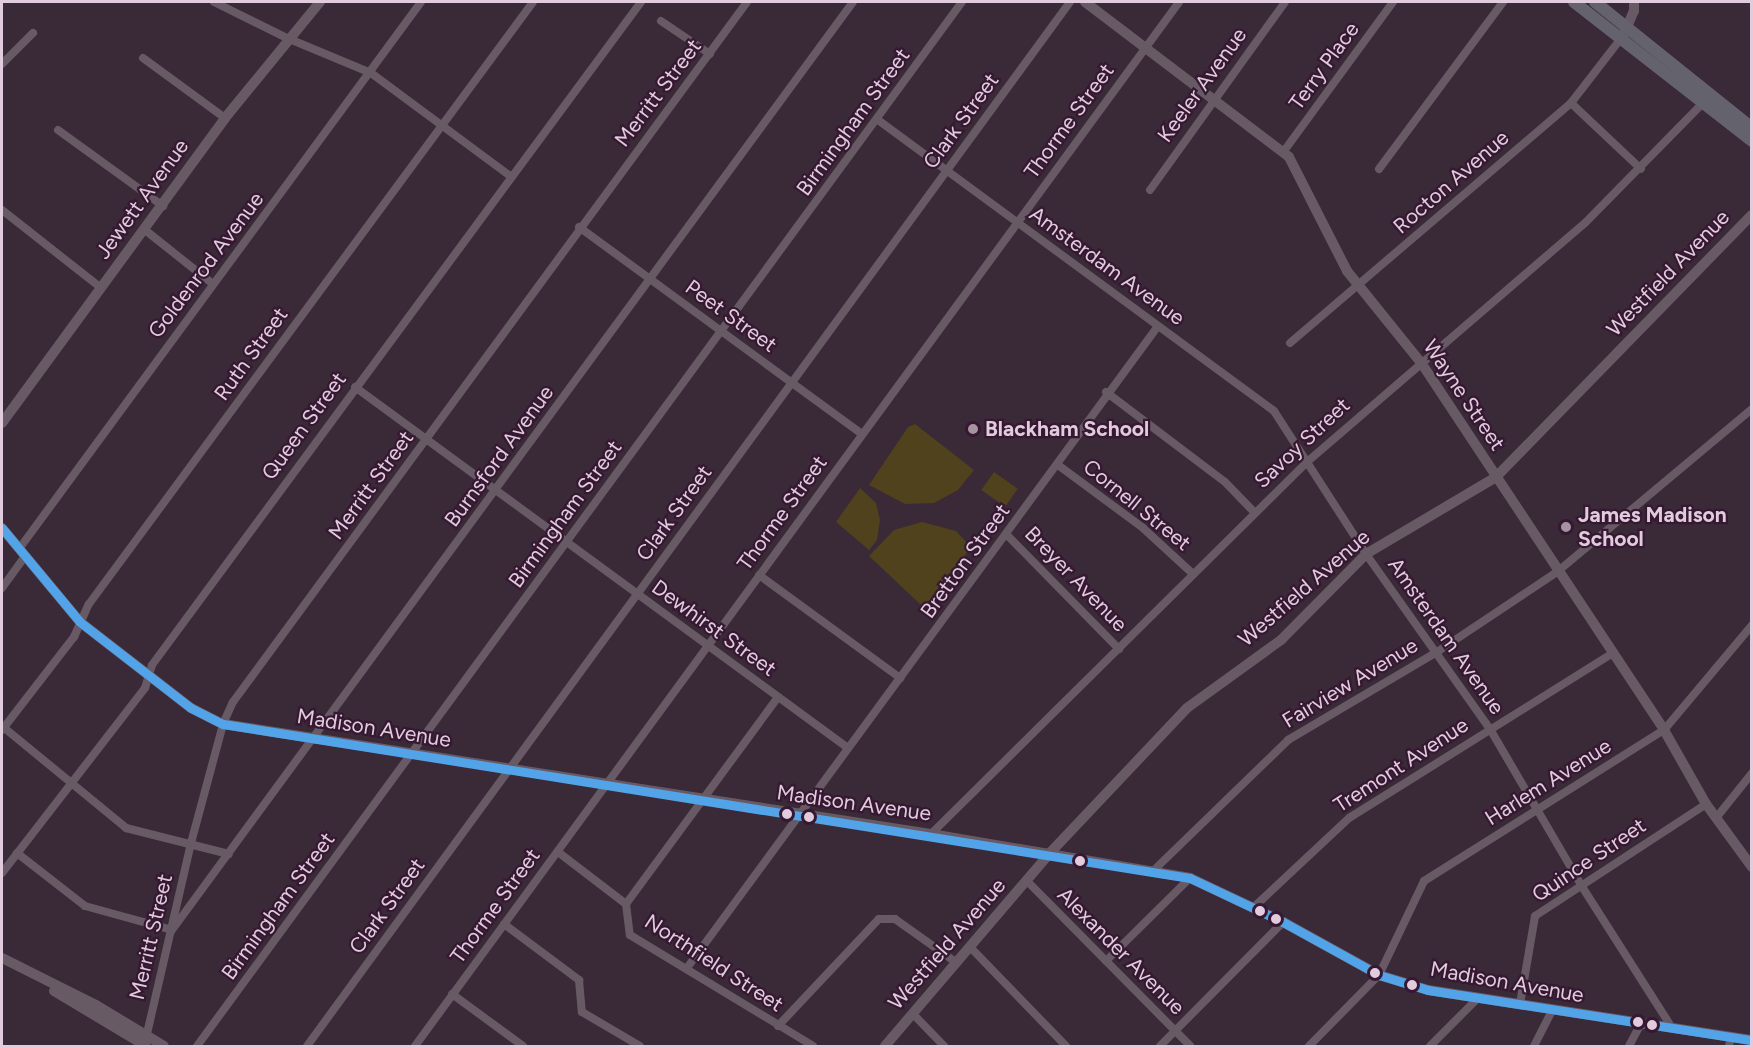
<!DOCTYPE html>
<html>
<head>
<meta charset="utf-8">
<style>
  body { margin:0 }
  #map { position:relative; width:1753px; height:1048px; overflow:hidden; background:#3a2937; font-family:Figtree,sans-serif }
  div>[style] { position:absolute }
  [style*='--x'] { left:calc(var(--x)*1px); top:calc(var(--y)*1px); width:calc(var(--w)*1px); rotate:calc(var(--a)*1deg) }
  .green>* { inset:0; background:#50421c; transform-origin:0 0 }
  .street>* { height:8px; margin:-4px; padding:0 4px; transform-origin:4px; border-radius:4px; background:#685a65 }
  .secondary>* { height:10px; margin:-5px; padding:0 5px; transform-origin:5px; border-radius:5px; background:#685a65 }
  .primary>* { height:12px; margin:-6px; padding:0 6px; transform-origin:6px; border-radius:6px; background:#64636d }
  .bus-1>* { height:9px; margin:-4.5px; padding:0 4.5px; transform-origin:4.5px; border-radius:4.5px; background:#53a3e8 }
  .dots>* { width:16px; height:16px; translate:-50% -50%; box-sizing:border-box; border:3px solid #361832; border-radius:50% }
  span { translate:-50% -50%; white-space:nowrap; text-align:center; line-height:1.15; -webkit-text-stroke:4.5px #361832; paint-order:stroke }
  .street-label { font-size:21px; color:#e0ccdc }
  .poi-label { font-size:21px; color:#e0ccdc; font-weight:700 }
  .left { translate:0 -50%; text-align:left }
  .frame { position:absolute; inset:0; border:3px solid #e0ccdc; pointer-events:none }
</style>
</head>
<body>
<div id="map">
  <div class="green">
    <i style="clip-path:polygon(915px 424px,974px 470px,958px 490px,934px 503px,905px 504px,869px 485px,908px 427px)"></i>
    <i style="left:994px;top:472px;width:29px;height:22px;rotate:35deg"></i>
    <i style="clip-path:polygon(860px 488px,876px 503px,880px 520px,877px 540px,869px 550px,836px 522px)"></i>
    <i style="clip-path:polygon(922px 522px,956px 531px,971px 547px,929px 604px,921px 605px,869px 556px,894px 530px)"></i>
  </div>
  <div class="street">
    <i style="--x:214;--y:2;--w:81;--a:26.3"></i>
    <i style="--x:287;--y:38;--w:91;--a:22.6"></i>
    <i style="--x:371;--y:73;--w:173;--a:36.5"></i>
    <i style="--x:661;--y:21;--w:59;--a:34"></i>
    <i style="--x:143;--y:58;--w:102;--a:36.2"></i>
    <i style="--x:2;--y:64;--w:44;--a:-45"></i>
    <i style="--x:1571;--y:103;--w:96;--a:43.3"></i>
    <i style="--x:878;--y:120;--w:491;--a:36.3"></i>
    <i style="--x:1274;--y:411;--w:170;--a:57.2"></i>
    <i style="--x:1366;--y:554;--w:214;--a:54.7"></i>
    <i style="--x:1490;--y:729;--w:181;--a:59.7"></i>
    <i style="--x:1581;--y:885;--w:169;--a:57.5"></i>
    <i style="--x:58;--y:130;--w:130;--a:35.9"></i>
    <i style="--x:1284;--y:151;--w:185;--a:-53.8"></i>
    <i style="--x:1379;--y:169;--w:208;--a:-53.4"></i>
    <i style="--x:1150;--y:190;--w:231;--a:-54.3"></i>
    <i style="--x:2;--y:210;--w:126;--a:38.2"></i>
    <i style="--x:579;--y:227;--w:351;--a:36.2"></i>
    <i style="--x:145;--y:230;--w:87;--a:38.5"></i>
    <i style="--x:1290;--y:343;--w:370;--a:-40.5"></i>
    <i style="--x:1571;--y:103;--w:83;--a:-52.3"></i>
    <i style="--x:355;--y:387;--w:611;--a:36.21"></i>
    <i style="--x:1106;--y:392;--w:149;--a:37.1"></i>
    <i style="--x:1225;--y:482;--w:43;--a:45.9"></i>
    <i style="--x:1058;--y:465;--w:106;--a:36.5"></i>
    <i style="--x:1143;--y:528;--w:68;--a:42.6"></i>
    <i style="--x:1007;--y:535;--w:160;--a:45.5"></i>
    <i style="--x:19;--y:549;--w:679;--a:-53.69"></i>
    <i style="--x:759;--y:575;--w:175;--a:36.1"></i>
    <i style="--x:2;--y:588;--w:39;--a:-54"></i>
    <i style="--x:2;--y:726;--w:161;--a:39.4"></i>
    <i style="--x:126;--y:828;--w:106;--a:14.2"></i>
    <i style="--x:2;--y:730;--w:118;--a:-52.3"></i>
    <i style="--x:74;--y:637;--w:36;--a:-66"></i>
    <i style="--x:89;--y:604;--w:748;--a:-53.59"></i>
    <i style="--x:1716;--y:818;--w:58;--a:-51.3"></i>
    <i style="--x:931;--y:834;--w:529;--a:-44.69"></i>
    <i style="--x:1307;--y:462;--w:367;--a:-40.7"></i>
    <i style="--x:1585;--y:223;--w:173;--a:-45.5"></i>
    <i style="--x:558;--y:852;--w:86;--a:37.4"></i>
    <i style="--x:626;--y:904;--w:31;--a:83"></i>
    <i style="--x:630;--y:935;--w:214;--a:31.2"></i>
    <i style="--x:17;--y:853;--w:86;--a:37.9"></i>
    <i style="--x:85;--y:906;--w:90;--a:15.4"></i>
    <i style="--x:172;--y:930;--w:1151;--a:-53.73"></i>
    <i style="--x:1152;--y:872;--w:190;--a:-44.1"></i>
    <i style="--x:1288;--y:740;--w:173;--a:-30.6"></i>
    <i style="--x:1437;--y:652;--w:144;--a:-33.7"></i>
    <i style="--x:1557;--y:572;--w:254;--a:-39.9"></i>
    <i style="--x:2;--y:873;--w:234;--a:-52.3"></i>
    <i style="--x:145;--y:688;--w:24;--a:-73"></i>
    <i style="--x:152;--y:665;--w:824;--a:-53.59"></i>
    <i style="--x:1027;--y:881;--w:232;--a:45.3"></i>
    <i style="--x:626;--y:904;--w:257;--a:-53.7"></i>
    <i style="--x:1254;--y:907;--w:130;--a:-43.1"></i>
    <i style="--x:1349;--y:818;--w:311;--a:-32"></i>
    <i style="--x:504;--y:924;--w:94;--a:36.7"></i>
    <i style="--x:579;--y:980;--w:32;--a:85"></i>
    <i style="--x:582;--y:1012;--w:67;--a:30.4"></i>
    <i style="--x:970;--y:947;--w:138;--a:45.9"></i>
    <i style="--x:1106;--y:961;--w:118;--a:-44.7"></i>
    <i style="--x:687;--y:968;--w:796;--a:-53.73"></i>
    <i style="--x:452;--y:994;--w:88;--a:36.2"></i>
    <i style="--x:1520;--y:1004;--w:89;--a:-80.3"></i>
    <i style="--x:1535;--y:916;--w:204;--a:-33.2"></i>
    <i style="--x:913;--y:1014;--w:45;--a:45.9"></i>
    <i style="--x:778;--y:1026;--w:147;--a:-46.7"></i>
    <i style="--x:879;--y:919;--w:16;--a:0"></i>
    <i style="--x:895;--y:919;--w:76;--a:35.4"></i>
    <i style="--x:146;--y:1038;--w:200;--a:-77"></i>
    <i style="--x:191;--y:843;--w:123;--a:-74.9"></i>
    <i style="--x:223;--y:724;--w:24;--a:-66"></i>
    <i style="--x:233;--y:702;--w:868;--a:-53.71"></i>
    <i style="--x:197;--y:1046;--w:1294;--a:-53.77"></i>
    <i style="--x:307;--y:1046;--w:1293;--a:-53.84"></i>
    <i style="--x:415;--y:1046;--w:1294;--a:-53.8"></i>
    <i style="--x:1160;--y:1046;--w:175;--a:-45.2"></i>
    <i style="--x:1309;--y:1046;--w:100;--a:-45.4"></i>
    <i style="--x:1379;--y:975;--w:104;--a:-64.4"></i>
    <i style="--x:1424;--y:881;--w:284;--a:-32.2"></i>
    <i style="--x:1664;--y:730;--w:137;--a:-50"></i>
    <i style="--x:1430;--y:1046;--w:69;--a:-45"></i>
    <i style="--x:1534;--y:1046;--w:39;--a:-63"></i>
    <i style="--x:1629;--y:1046;--w:26;--a:-62"></i>
    <i style="--x:1729;--y:1046;--w:10;--a:-79"></i>
  </div>
  <div class="secondary">
    <i style="--x:1085;--y:2;--w:256;--a:37.2"></i>
    <i style="--x:1289;--y:157;--w:128;--a:63"></i>
    <i style="--x:1347;--y:271;--w:119;--a:51.1"></i>
    <i style="--x:1422;--y:364;--w:439;--a:56.5"></i>
    <i style="--x:1664;--y:730;--w:85;--a:60.4"></i>
    <i style="--x:1706;--y:804;--w:78;--a:53.9"></i>
    <i style="--x:1624;--y:34;--w:25;--a:-67"></i>
    <i style="--x:1634;--y:11;--w:9;--a:-90"></i>
    <i style="--x:2;--y:423;--w:378;--a:-53.8"></i>
    <i style="--x:225;--y:118;--w:150;--a:-50.7"></i>
    <i style="--x:2;--y:528;--w:122;--a:50.3"></i>
    <i style="--x:80;--y:622;--w:140;--a:37.8"></i>
    <i style="--x:191;--y:708;--w:36;--a:27"></i>
    <i style="--x:223;--y:724;--w:716;--a:8.83"></i>
    <i style="--x:931;--y:834;--w:263;--a:9.6"></i>
    <i style="--x:1190;--y:878;--w:103;--a:25.3"></i>
    <i style="--x:1283;--y:922;--w:110;--a:28.9"></i>
    <i style="--x:1379;--y:975;--w:51;--a:17"></i>
    <i style="--x:1428;--y:990;--w:328;--a:8.8"></i>
    <i style="--x:2;--y:958;--w:105;--a:26.6"></i>
    <i style="--x:96;--y:1005;--w:79;--a:31.1"></i>
    <i style="--x:54;--y:991;--w:107;--a:30.9"></i>
    <i style="--x:885;--y:1046;--w:251;--a:-49.5"></i>
    <i style="--x:1048;--y:855;--w:202;--a:-46.6"></i>
    <i style="--x:1187;--y:708;--w:116;--a:-35.9"></i>
    <i style="--x:1281;--y:640;--w:121;--a:-45.3"></i>
    <i style="--x:1366;--y:554;--w:151;--a:-30.6"></i>
    <i style="--x:1496;--y:477;--w:366;--a:-45.7"></i>
  </div>
  <div class="primary">
    <i style="--x:1574;--y:2;--w:226;--a:38"></i>
    <i style="--x:1595;--y:2;--w:201;--a:38.7"></i>
  </div>
  <div class="bus-1">
    <i style="--x:2;--y:528;--w:122;--a:50.3"></i>
    <i style="--x:80;--y:622;--w:140;--a:37.8"></i>
    <i style="--x:191;--y:708;--w:36;--a:27"></i>
    <i style="--x:223;--y:724;--w:979;--a:9.05"></i>
    <i style="--x:1190;--y:878;--w:103;--a:25.3"></i>
    <i style="--x:1283;--y:922;--w:110;--a:28.9"></i>
    <i style="--x:1379;--y:975;--w:51;--a:17"></i>
    <i style="--x:1428;--y:990;--w:328;--a:8.8"></i>
  </div>
  <div class="dots">
    <i style="left:973px;top:429px;background:#a693a2"></i>
    <i style="left:1566px;top:527px;background:#a693a2"></i>
    <i style="left:787px;top:814px;background:#e0ccdc"></i>
    <i style="left:809px;top:817px;background:#e0ccdc"></i>
    <i style="left:1080px;top:861px;background:#e0ccdc"></i>
    <i style="left:1260px;top:911px;background:#e0ccdc"></i>
    <i style="left:1276px;top:919px;background:#e0ccdc"></i>
    <i style="left:1375px;top:973px;background:#e0ccdc"></i>
    <i style="left:1412px;top:985px;background:#e0ccdc"></i>
    <i style="left:1638px;top:1022px;background:#e0ccdc"></i>
    <i style="left:1652px;top:1025px;background:#e0ccdc"></i>
  </div>
  <div class="street-label">
    <span style="left:1324px;top:66px;rotate:-54deg">Terry Place</span>
    <span style="left:1202px;top:85px;rotate:-54deg">Keeler Avenue</span>
    <span style="left:658px;top:93px;rotate:-53deg">Merritt Street</span>
    <span style="left:961px;top:121px;rotate:-54deg">Clark Street</span>
    <span style="left:1069px;top:121px;rotate:-54deg">Thorme Street</span>
    <span style="left:853px;top:122px;rotate:-54deg">Birmingham Street</span>
    <span style="left:1451px;top:182px;rotate:-41deg">Rocton Avenue</span>
    <span style="left:142px;top:199px;rotate:-54deg">Jewett Avenue</span>
    <span style="left:206px;top:265px;rotate:-53deg">Goldenrod Avenue</span>
    <span style="left:1107px;top:266px;rotate:36deg">Amsterdam Avenue</span>
    <span style="left:1668px;top:273px;rotate:-46deg">Westfield Avenue</span>
    <span style="left:731px;top:316px;rotate:36deg">Peet Street</span>
    <span style="left:251px;top:354px;rotate:-54deg">Ruth Street</span>
    <span style="left:1464px;top:395px;rotate:56deg">Wayne Street</span>
    <span style="left:304px;top:426px;rotate:-54deg">Queen Street</span>
    <span style="left:1302px;top:443px;rotate:-43deg">Savoy Street</span>
    <span style="left:499px;top:456px;rotate:-54deg">Burnsford Avenue</span>
    <span style="left:371px;top:485px;rotate:-54deg">Merritt Street</span>
    <span style="left:1137px;top:505px;rotate:39deg">Cornell Street</span>
    <span style="left:674px;top:513px;rotate:-54deg">Clark Street</span>
    <span style="left:782px;top:513px;rotate:-54deg">Thorme Street</span>
    <span style="left:565px;top:514px;rotate:-54deg">Birmingham Street</span>
    <span style="left:965px;top:561px;rotate:-54deg">Bretton Street</span>
    <span style="left:1076px;top:579px;rotate:46deg">Breyer Avenue</span>
    <span style="left:1304px;top:588px;rotate:-41deg">Westfield Avenue</span>
    <span style="left:714px;top:628px;rotate:36deg">Dewhirst Street</span>
    <span style="left:1446px;top:636px;rotate:55deg">Amsterdam Avenue</span>
    <span style="left:1350px;top:683px;rotate:-31deg">Fairview Avenue</span>
    <span style="left:374px;top:728px;rotate:9deg">Madison Avenue</span>
    <span style="left:1401px;top:765px;rotate:-33deg">Tremont Avenue</span>
    <span style="left:1548px;top:782px;rotate:-32deg">Harlem Avenue</span>
    <span style="left:854px;top:803px;rotate:8deg">Madison Avenue</span>
    <span style="left:1589px;top:860px;rotate:-34deg">Quince Street</span>
    <span style="left:278px;top:906px;rotate:-54deg">Birmingham Street</span>
    <span style="left:387px;top:906px;rotate:-54deg">Clark Street</span>
    <span style="left:495px;top:906px;rotate:-54deg">Thorme Street</span>
    <span style="left:151px;top:937px;rotate:-77deg">Merritt Street</span>
    <span style="left:947px;top:944px;rotate:-49deg">Westfield Avenue</span>
    <span style="left:1121px;top:951px;rotate:45deg">Alexander Avenue</span>
    <span style="left:714px;top:963px;rotate:33deg">Northfield Street</span>
    <span style="left:1507px;top:982px;rotate:10deg">Madison Avenue</span>
  </div>
  <div class="poi-label">
    <span class="left" style="left:985px;top:429px">Blackham School</span>
    <span class="left" style="left:1578px;top:527px">James Madison<br>School</span>
  </div>
  <div class="frame"></div>
</div>
</body>
</html>
